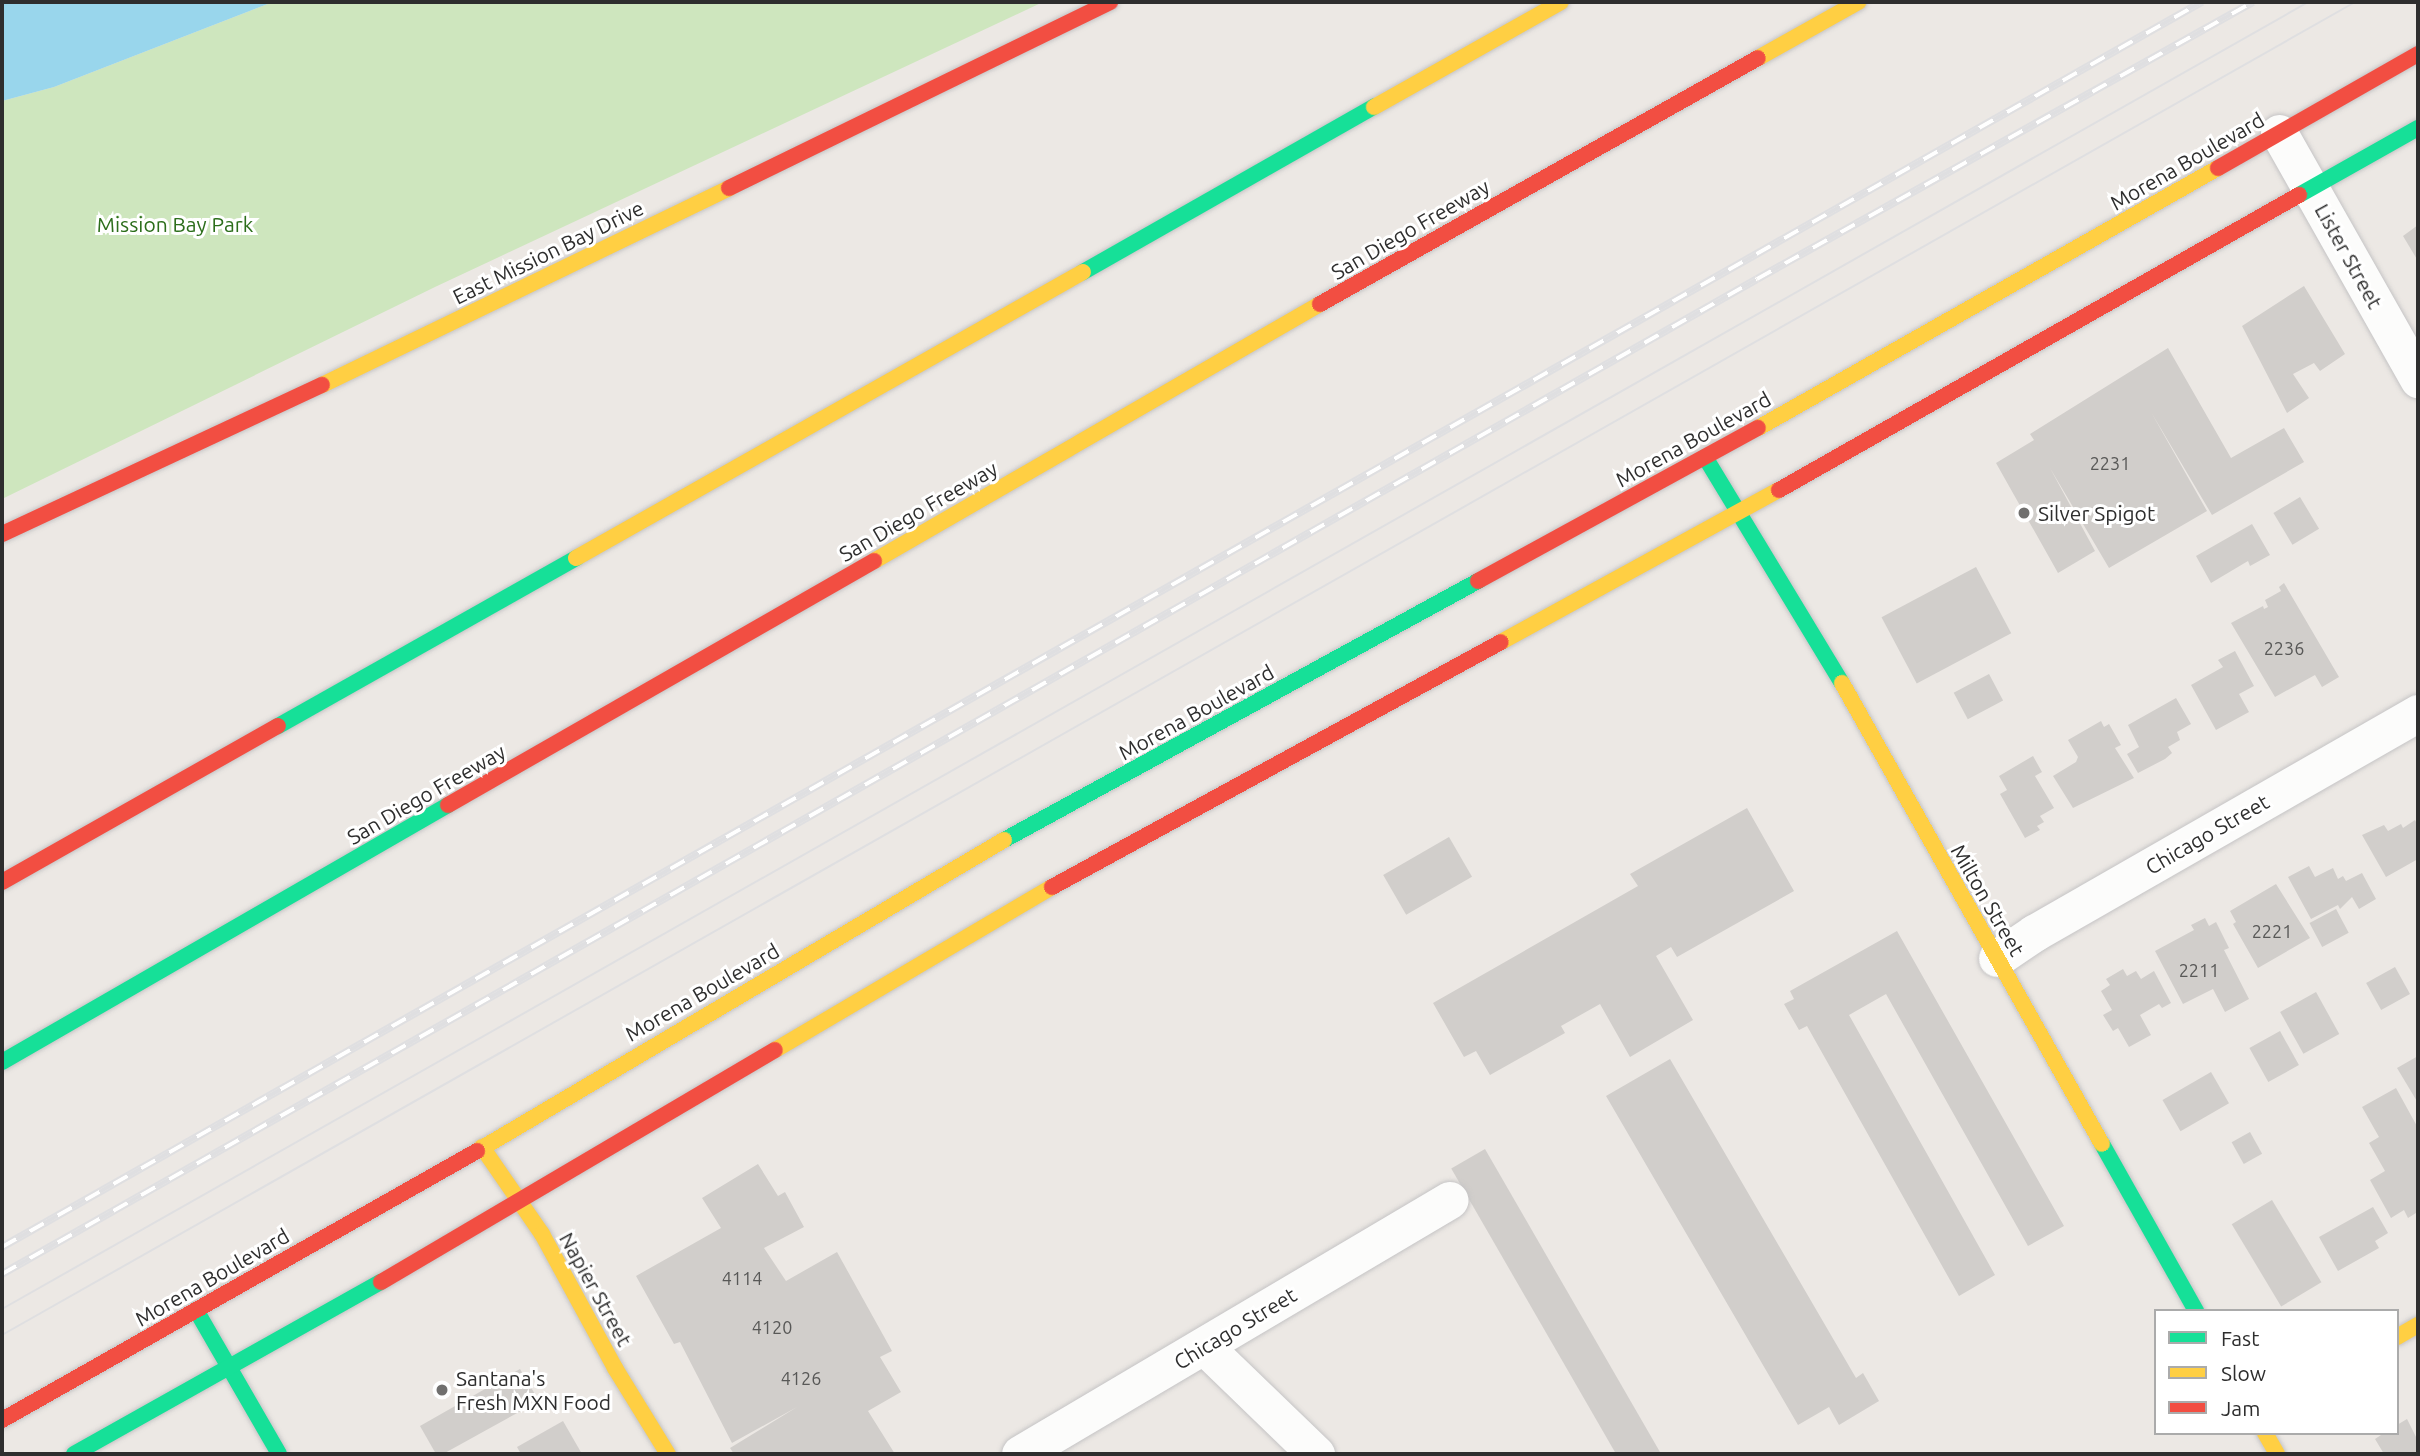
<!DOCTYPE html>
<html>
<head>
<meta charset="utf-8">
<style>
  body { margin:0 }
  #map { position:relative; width:2420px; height:1456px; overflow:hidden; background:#ece8e4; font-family:Ubuntu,sans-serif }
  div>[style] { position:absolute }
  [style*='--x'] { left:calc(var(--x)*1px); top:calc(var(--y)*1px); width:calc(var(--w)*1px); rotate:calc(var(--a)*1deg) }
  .green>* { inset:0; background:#cee6be }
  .water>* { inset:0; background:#99d6ec }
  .building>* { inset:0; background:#d1cecb; transform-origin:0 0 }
  .roads { filter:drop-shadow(0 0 2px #c5c4c5) drop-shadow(0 0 2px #c5c4c5) }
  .street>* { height:37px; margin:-18.5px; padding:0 18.5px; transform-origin:18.5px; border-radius:18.5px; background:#fcfcfb }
  .fast>* { height:16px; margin:-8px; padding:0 8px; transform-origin:8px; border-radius:8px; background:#16e098 }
  .slow>* { height:16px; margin:-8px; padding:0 8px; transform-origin:8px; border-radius:8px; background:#ffcf43 }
  .jam>* { height:16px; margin:-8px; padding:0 8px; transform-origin:8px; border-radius:8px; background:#f24e42 }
  .tram>* { height:2px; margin:-1px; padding:0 1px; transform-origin:1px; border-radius:1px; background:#dfdfe1 }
  .rail>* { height:8px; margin-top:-4px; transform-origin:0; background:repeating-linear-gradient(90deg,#fff 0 16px,#dfdfe1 0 32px); box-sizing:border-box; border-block:2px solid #dfdfe1 }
  .dots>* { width:19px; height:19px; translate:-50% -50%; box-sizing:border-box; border:4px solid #fff; border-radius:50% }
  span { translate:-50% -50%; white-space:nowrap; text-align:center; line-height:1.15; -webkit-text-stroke:6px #fff; paint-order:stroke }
  .number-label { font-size:18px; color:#585857 }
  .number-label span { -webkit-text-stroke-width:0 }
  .street-label { font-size:21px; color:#2e2e2e }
  .park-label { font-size:21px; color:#2c6e1b }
  .poi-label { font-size:21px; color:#2e2e2e }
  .left { translate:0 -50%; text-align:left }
  .frame { position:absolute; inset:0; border:4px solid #2e2e2e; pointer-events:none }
  .legend { position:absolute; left:2154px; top:1309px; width:245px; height:126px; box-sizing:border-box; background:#fff; border:2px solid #ababab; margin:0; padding:9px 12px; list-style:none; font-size:21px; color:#2e2e2e }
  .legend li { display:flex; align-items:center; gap:14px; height:35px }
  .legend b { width:35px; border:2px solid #ababab }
</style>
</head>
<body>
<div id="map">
  <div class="green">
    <i style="clip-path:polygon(273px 2px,1043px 2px,435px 287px,2px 499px,2px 101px,54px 87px)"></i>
  </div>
  <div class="water">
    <i style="clip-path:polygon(2px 2px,273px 2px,54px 87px,2px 101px)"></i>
  </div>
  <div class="building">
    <i style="clip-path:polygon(2418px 225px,2418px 261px,2403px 236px)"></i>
    <i style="clip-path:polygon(2304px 286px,2345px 354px,2320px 371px,2314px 363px,2293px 374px,2309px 398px,2287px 413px,2242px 326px)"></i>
    <i style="clip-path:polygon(2168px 348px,2231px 458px,2284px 428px,2304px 462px,2212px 515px,2151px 412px,2207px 511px,2109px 568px,2050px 468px,2095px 551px,2058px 573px,1996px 463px,2034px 440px,2030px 434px)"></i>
    <i style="left:2300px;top:497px;width:37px;height:31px;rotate:59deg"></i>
    <i style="clip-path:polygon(2252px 524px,2270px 555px,2250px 566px,2248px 561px,2211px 583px,2196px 556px)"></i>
    <i style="left:1976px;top:567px;width:75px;height:107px;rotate:62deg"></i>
    <i style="clip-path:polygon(2284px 583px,2339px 677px,2322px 687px,2315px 675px,2275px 697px,2231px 623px,2263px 606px,2264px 609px,2268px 607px,2265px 600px,2281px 591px,2279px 587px)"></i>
    <i style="clip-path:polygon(2235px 651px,2254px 686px,2239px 694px,2249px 712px,2216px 730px,2191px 685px,2223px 667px,2218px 660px)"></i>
    <i style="left:1989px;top:674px;width:30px;height:40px;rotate:62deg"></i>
    <i style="clip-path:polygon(2176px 698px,2191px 724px,2177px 732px,2180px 740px,2168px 747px,2172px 753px,2165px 759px,2138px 773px,2127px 754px,2139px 747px,2128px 725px)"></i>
    <i style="clip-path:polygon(2101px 721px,2104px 727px,2109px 724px,2121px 745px,2115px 748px,2134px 778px,2073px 808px,2053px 776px,2076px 762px,2078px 757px,2068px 740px)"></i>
    <i style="clip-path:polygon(2033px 756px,2042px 772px,2035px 776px,2054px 808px,2040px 816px,2044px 822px,2037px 826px,2040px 830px,2025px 838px,2000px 794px,2007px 790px,1999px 776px)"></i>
    <i style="clip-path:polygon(1747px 808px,1794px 891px,1677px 957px,1671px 947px,1656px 956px,1693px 1020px,1630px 1057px,1600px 1004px,1561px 1026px,1565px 1033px,1490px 1075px,1476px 1051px,1464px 1057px,1433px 1003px,1638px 886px,1630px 874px)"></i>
    <i style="clip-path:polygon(2415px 820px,2418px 826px,2418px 859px,2386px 877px,2362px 835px,2384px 825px,2388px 831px,2401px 824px,2403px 828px)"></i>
    <i style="left:1449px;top:837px;width:46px;height:76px;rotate:60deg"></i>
    <i style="clip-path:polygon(2309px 866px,2315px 877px,2333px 868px,2338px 879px,2343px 876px,2346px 881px,2362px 873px,2376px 899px,2359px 909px,2352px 897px,2340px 909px,2338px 905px,2311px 919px,2288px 877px)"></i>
    <i style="clip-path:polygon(2276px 884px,2310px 938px,2258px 968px,2233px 924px,2236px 922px,2230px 911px)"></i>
    <i style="left:2336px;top:909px;width:27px;height:30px;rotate:62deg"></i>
    <i style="clip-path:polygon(2205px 918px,2209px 926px,2216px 922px,2229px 948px,2224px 950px,2249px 999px,2225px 1012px,2213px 989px,2183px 1004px,2155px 951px,2194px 930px,2191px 925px)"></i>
    <i style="clip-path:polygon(1897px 931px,2064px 1226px,2028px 1246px,1886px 994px,1849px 1015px,1995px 1275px,1959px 1296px,1807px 1026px,1799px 1030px,1784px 1004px,1794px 999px,1790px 991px)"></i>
    <i style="left:2395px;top:967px;width:31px;height:33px;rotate:61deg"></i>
    <i style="clip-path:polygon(2123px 969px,2127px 976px,2136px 971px,2141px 979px,2154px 971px,2171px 1003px,2162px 1008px,2159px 1004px,2140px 1015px,2151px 1035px,2129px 1047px,2118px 1028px,2113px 1031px,2103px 1015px,2112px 1010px,2101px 991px,2110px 985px,2106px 979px)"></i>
    <i style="left:2316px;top:992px;width:48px;height:41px;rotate:61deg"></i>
    <i style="left:2280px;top:1031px;width:39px;height:35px;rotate:61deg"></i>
    <i style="clip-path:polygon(2418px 1056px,2418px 1103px,2397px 1068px)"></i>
    <i style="clip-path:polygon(1670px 1059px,1856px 1378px,1863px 1373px,1879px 1401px,1839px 1425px,1829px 1407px,1798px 1425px,1606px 1096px)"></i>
    <i style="left:2211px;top:1072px;width:36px;height:56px;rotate:60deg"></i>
    <i style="clip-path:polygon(2396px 1088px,2418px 1128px,2418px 1218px,2416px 1213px,2408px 1218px,2404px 1210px,2391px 1218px,2370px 1180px,2385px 1171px,2369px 1143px,2379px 1137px,2362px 1107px)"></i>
    <i style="left:2250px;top:1132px;width:25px;height:21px;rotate:61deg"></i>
    <i style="left:1485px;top:1149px;width:352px;height:39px;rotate:60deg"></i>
    <i style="clip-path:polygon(758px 1164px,778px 1196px,785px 1192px,804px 1227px,764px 1248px,786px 1281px,837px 1252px,892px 1351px,880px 1357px,901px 1392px,868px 1411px,895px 1454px,734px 1454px,730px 1448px,797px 1407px,732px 1443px,680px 1342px,674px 1344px,636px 1276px,721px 1228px,702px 1198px)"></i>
    <i style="left:2272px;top:1200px;width:96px;height:47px;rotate:59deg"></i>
    <i style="clip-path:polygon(2373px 1207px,2388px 1233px,2375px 1241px,2379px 1248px,2338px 1271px,2319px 1237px)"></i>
    <i style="clip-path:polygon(520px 1369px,539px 1401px,443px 1454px,436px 1454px,420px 1426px)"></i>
    <i style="clip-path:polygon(2407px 1419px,2418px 1441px,2418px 1454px,2384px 1454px,2375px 1439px,2384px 1433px,2397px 1433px,2397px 1425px)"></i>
    <i style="clip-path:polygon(563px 1421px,582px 1454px,521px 1454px,517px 1447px)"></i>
  </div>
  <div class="roads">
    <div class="street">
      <i style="--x:2279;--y:133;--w:283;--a:60.5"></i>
      <i style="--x:1997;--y:958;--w:45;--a:-34"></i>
      <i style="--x:2034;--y:933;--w:443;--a:-29.8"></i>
      <i style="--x:1204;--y:1346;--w:156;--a:44"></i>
      <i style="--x:1020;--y:1454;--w:499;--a:-30.6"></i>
    </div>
    <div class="fast">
      <i style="--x:2299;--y:195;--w:137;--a:-29.4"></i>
      <i style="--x:1083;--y:272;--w:335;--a:-29.6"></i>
      <i style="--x:1705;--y:457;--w:264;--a:58.8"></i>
      <i style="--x:278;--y:726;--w:342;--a:-29.4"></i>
      <i style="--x:1004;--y:840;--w:540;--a:-28.65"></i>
      <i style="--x:2;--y:1062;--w:515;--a:-29.95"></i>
      <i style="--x:2102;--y:1144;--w:192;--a:60.6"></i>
      <i style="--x:196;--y:1310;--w:166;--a:60"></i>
      <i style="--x:74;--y:1454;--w:352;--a:-29.3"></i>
    </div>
    <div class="slow">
      <i style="--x:1758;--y:58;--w:115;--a:-29.2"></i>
      <i style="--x:1374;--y:107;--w:214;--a:-29.3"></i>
      <i style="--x:322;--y:385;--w:452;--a:-25.8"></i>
      <i style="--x:1758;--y:428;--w:528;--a:-29.48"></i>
      <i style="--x:576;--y:558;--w:582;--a:-29.43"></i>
      <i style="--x:874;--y:561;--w:515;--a:-29.95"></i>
      <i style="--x:1501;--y:642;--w:317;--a:-28.7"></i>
      <i style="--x:1842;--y:683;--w:529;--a:60.58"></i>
      <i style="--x:775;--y:1050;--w:321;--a:-30.5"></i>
      <i style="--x:482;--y:1147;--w:106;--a:55.4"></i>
      <i style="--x:542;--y:1234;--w:153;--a:61.4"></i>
      <i style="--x:615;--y:1368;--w:101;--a:58.4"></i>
      <i style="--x:477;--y:1151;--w:612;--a:-30.55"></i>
      <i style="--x:2397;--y:1337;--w:24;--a:-30"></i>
      <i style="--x:2265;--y:1433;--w:24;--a:60"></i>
    </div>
    <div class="jam">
      <i style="--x:2218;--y:168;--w:230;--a:-29.7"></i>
      <i style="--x:729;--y:188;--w:424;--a:-26"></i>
      <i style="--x:1320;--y:304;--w:502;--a:-29.32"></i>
      <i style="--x:1779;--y:490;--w:598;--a:-29.57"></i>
      <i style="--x:2;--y:534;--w:353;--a:-25"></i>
      <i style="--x:1478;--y:581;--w:319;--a:-28.7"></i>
      <i style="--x:448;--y:805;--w:491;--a:-29.8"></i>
      <i style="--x:2;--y:882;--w:317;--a:-29.5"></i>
      <i style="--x:1052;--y:887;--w:511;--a:-28.62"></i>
      <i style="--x:381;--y:1282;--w:457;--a:-30.5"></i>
      <i style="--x:2;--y:1420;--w:546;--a:-29.52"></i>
    </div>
  </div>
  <div class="tram">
    <i style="--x:2;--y:1309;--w:2651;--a:-29.54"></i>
    <i style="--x:2;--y:1335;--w:2704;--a:-29.53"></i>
  </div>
  <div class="rail">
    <i style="--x:2;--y:1247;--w:2528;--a:-29.51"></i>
    <i style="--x:2;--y:1274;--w:2017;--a:-29.55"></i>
    <i style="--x:1757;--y:279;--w:568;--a:-29.18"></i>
  </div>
  <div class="dots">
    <i style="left:2024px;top:513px;background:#706f6e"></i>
    <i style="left:442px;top:1390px;background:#706f6e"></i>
  </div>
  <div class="number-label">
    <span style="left:2110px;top:463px">2231</span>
    <span style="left:2284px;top:648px">2236</span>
    <span style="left:2272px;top:931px">2221</span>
    <span style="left:2199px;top:970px">2211</span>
    <span style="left:742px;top:1278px">4114</span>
    <span style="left:772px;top:1327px">4120</span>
    <span style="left:801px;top:1378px">4126</span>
  </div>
  <div class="street-label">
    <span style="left:2187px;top:161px;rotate:-30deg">Morena Boulevard</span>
    <span style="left:1410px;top:229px;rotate:-30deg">San Diego Freeway</span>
    <span style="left:548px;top:252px;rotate:-26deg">East Mission Bay Drive</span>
    <span style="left:2349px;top:256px;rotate:61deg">Lister Street</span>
    <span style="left:1693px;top:439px;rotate:-29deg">Morena Boulevard</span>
    <span style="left:918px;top:511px;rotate:-30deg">San Diego Freeway</span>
    <span style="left:1196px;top:712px;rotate:-29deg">Morena Boulevard</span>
    <span style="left:426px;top:794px;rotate:-30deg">San Diego Freeway</span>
    <span style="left:2207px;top:834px;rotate:-30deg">Chicago Street</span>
    <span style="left:1988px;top:900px;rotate:60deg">Milton Street</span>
    <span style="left:702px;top:992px;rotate:-30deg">Morena Boulevard</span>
    <span style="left:212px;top:1277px;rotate:-30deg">Morena Boulevard</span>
    <span style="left:596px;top:1289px;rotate:61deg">Napier Street</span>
    <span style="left:1235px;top:1328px;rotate:-31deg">Chicago Street</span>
  </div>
  <div class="park-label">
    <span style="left:175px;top:224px">Mission Bay Park</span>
  </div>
  <div class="poi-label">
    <span class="left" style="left:2038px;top:513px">Silver Spigot</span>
    <span class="left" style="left:456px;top:1390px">Santana's<br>Fresh MXN Food</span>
  </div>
  <div class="frame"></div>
  <ul class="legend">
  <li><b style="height:9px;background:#16e098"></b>Fast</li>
  <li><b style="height:9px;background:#ffcf43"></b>Slow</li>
  <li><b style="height:9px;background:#f24e42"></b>Jam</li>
  </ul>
</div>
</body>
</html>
